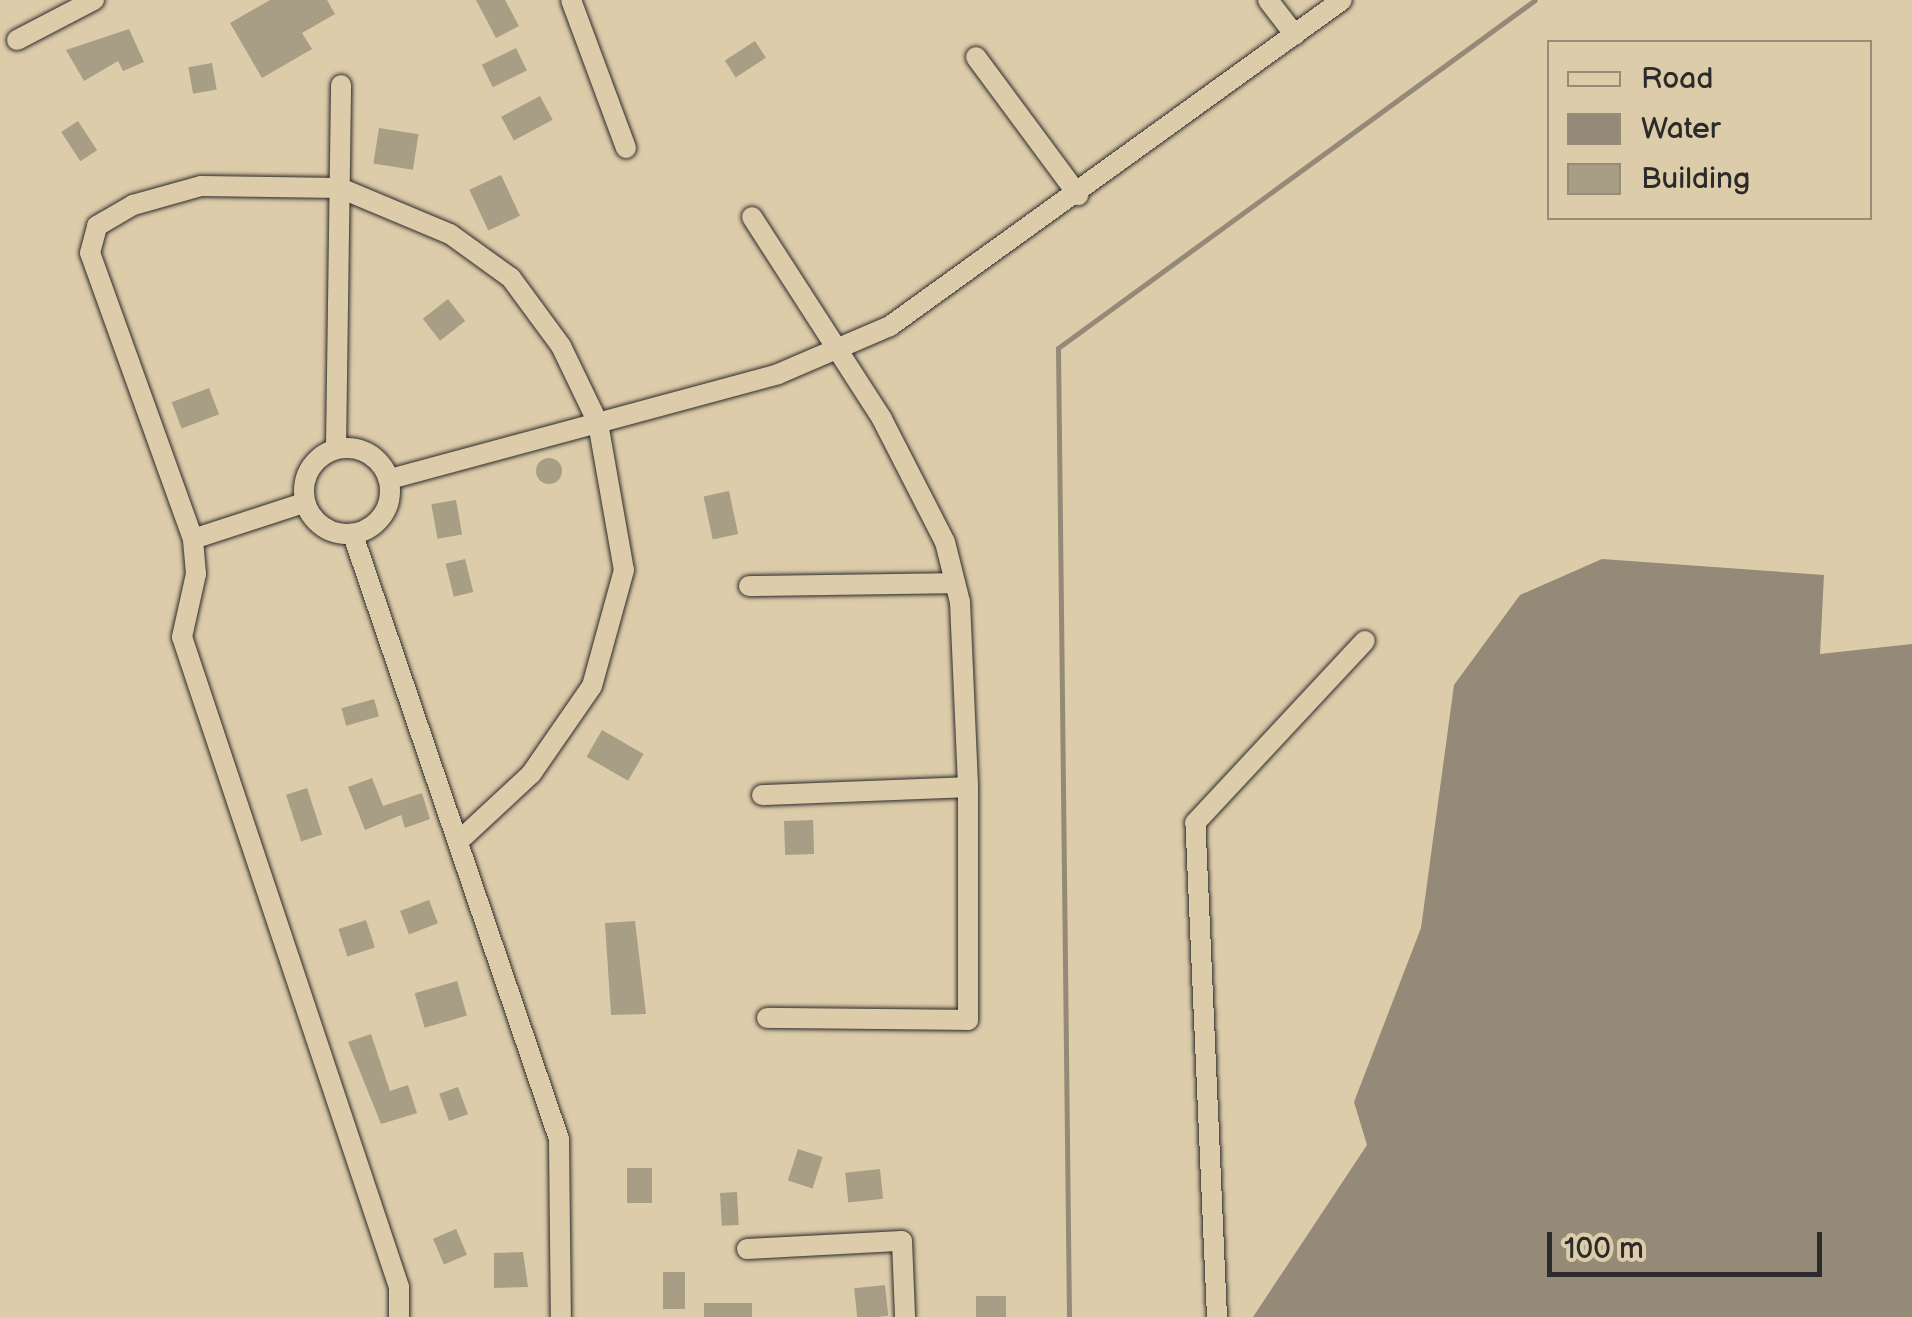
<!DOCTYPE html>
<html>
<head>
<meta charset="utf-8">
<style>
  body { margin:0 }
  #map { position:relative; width:1912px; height:1317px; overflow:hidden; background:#dca; font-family:"Balsamiq Sans",sans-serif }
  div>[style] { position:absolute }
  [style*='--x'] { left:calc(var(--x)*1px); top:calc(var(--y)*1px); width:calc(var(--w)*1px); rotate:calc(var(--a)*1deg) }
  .water>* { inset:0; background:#948a77 }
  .stream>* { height:5px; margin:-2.5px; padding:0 2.5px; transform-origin:2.5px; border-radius:2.5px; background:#948a77 }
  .building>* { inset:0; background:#a89d85; transform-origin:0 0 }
  .round { border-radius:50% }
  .roads { filter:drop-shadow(0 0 2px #2b2b2b) drop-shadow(0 0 2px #2b2b2b) }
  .minor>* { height:20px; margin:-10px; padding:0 10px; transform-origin:10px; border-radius:10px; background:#dca }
  .minor>.ring { margin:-10px; padding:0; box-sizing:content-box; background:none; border:20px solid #dca; border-radius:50% }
  span { translate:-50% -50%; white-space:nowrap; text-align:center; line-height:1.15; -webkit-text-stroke:8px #dca; paint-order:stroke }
  .legend { position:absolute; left:1547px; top:40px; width:325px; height:180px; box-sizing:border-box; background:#dca; border:2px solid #968c77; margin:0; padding:12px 18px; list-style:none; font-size:30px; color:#2b2b2b }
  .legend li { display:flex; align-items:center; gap:20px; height:50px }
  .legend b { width:50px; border:2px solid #968c77 }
  .scale { position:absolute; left:1547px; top:1232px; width:275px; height:45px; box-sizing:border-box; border:5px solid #2b2b2b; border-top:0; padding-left:12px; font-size:30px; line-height:35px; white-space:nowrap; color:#2b2b2b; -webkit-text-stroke:8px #dca; paint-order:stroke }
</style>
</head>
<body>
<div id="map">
  <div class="water">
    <i style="clip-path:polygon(1602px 559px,1824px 575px,1820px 654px,1912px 644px,1912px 1317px,1253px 1317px,1367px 1145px,1354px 1102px,1421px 928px,1454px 685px,1520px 595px)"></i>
  </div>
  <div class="stream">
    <i style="--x:1069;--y:1317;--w:969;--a:-90.65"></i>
    <i style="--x:1058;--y:348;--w:590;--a:-36.11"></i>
  </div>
  <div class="building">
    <i style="clip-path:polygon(270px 0,327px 0,335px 14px,302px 33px,312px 49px,262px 78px,230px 23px)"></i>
    <i style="clip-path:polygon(476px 0,505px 0,519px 26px,496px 38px)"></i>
    <i style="clip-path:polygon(129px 29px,144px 62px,123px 71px,118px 61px,84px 81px,66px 50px)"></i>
    <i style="left:755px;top:41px;width:20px;height:36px;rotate:57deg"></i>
    <i style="left:516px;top:48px;width:25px;height:38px;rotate:64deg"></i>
    <i style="left:212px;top:63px;width:27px;height:24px;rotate:80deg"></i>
    <i style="left:540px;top:96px;width:27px;height:44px;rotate:62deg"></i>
    <i style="left:78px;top:121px;width:35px;height:20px;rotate:57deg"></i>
    <i style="left:379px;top:128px;width:40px;height:36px;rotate:9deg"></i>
    <i style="left:501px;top:175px;width:45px;height:35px;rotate:65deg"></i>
    <i style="left:448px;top:299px;width:28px;height:32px;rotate:52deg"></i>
    <i style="left:209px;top:388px;width:28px;height:40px;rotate:69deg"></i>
    <i class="round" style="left:536px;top:458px;width:26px;height:26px"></i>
    <i style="left:729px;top:491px;width:44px;height:26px;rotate:78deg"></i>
    <i style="left:456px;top:500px;width:35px;height:25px;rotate:80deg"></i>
    <i style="left:465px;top:559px;width:34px;height:20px;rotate:76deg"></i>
    <i style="left:374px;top:699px;width:18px;height:34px;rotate:74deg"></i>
    <i style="left:602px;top:730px;width:48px;height:31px;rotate:30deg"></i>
    <i style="clip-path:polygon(372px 778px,383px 806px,422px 793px,430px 819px,405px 828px,401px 815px,365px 830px,348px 787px)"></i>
    <i style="left:307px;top:788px;width:49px;height:22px;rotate:72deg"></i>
    <i style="left:813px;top:820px;width:34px;height:29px;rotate:88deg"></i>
    <i style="left:429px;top:900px;width:25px;height:31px;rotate:69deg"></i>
    <i style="left:366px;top:920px;width:29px;height:29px;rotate:72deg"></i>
    <i style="clip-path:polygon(635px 921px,646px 1014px,611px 1015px,605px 923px)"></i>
    <i style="left:457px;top:981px;width:36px;height:44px;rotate:74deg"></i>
    <i style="clip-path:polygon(371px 1034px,390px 1091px,408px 1085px,417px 1113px,381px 1124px,348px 1042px)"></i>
    <i style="left:458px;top:1087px;width:29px;height:20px;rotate:70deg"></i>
    <i style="left:798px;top:1149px;width:26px;height:33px;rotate:18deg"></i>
    <i style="left:627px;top:1168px;width:25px;height:35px"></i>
    <i style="left:880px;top:1169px;width:30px;height:35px;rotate:84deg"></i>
    <i style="left:737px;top:1192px;width:33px;height:17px;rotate:87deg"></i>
    <i style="left:456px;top:1229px;width:28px;height:25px;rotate:67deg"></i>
    <i style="clip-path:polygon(523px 1252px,528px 1287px,494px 1288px,494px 1253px)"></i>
    <i style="left:663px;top:1272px;width:22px;height:37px"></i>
    <i style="left:885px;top:1285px;width:31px;height:31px;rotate:84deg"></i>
    <i style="left:976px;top:1296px;width:30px;height:21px"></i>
    <i style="left:704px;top:1303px;width:48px;height:14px"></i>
  </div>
  <div class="roads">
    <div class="minor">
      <i style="--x:571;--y:0;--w:158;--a:69.6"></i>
      <i style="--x:1268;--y:0;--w:44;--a:52.4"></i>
      <i style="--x:17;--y:40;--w:87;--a:-27.5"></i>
      <i style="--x:976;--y:57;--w:172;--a:53.5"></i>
      <i style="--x:752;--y:217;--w:240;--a:57.2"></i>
      <i style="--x:882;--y:419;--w:138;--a:62.9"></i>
      <i style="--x:945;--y:542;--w:62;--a:76"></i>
      <i style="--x:960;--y:602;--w:185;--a:87.5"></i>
      <i style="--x:968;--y:787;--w:233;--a:90"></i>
      <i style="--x:968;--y:1020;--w:201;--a:-179.4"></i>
      <i class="ring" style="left:304px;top:448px;width:66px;height:66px"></i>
      <i style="--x:336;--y:448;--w:363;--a:-89.2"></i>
      <i style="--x:390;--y:479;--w:402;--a:-15.1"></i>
      <i style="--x:778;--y:374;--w:122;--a:-23.2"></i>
      <i style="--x:890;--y:326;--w:557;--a:-35.8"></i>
      <i style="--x:353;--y:535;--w:638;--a:71.17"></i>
      <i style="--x:559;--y:1139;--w:178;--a:89.4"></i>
      <i style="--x:193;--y:539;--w:117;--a:-18"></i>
      <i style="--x:749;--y:586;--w:206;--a:-0.8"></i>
      <i style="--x:762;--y:795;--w:206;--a:-2.2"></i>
      <i style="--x:747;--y:1249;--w:155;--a:-3"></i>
      <i style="--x:902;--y:1241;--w:76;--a:87.7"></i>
      <i style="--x:399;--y:1317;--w:30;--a:-90"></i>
      <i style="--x:399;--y:1287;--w:685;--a:-108.46"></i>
      <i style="--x:182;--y:637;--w:65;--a:-77.5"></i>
      <i style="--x:196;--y:574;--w:35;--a:-95"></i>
      <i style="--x:193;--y:539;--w:304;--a:-109.8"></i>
      <i style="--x:90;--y:253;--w:28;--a:-75"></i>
      <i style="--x:97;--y:226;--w:42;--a:-30.3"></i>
      <i style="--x:133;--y:205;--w:71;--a:-15.6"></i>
      <i style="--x:201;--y:186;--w:139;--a:0.8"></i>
      <i style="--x:340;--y:188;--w:119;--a:22.7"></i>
      <i style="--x:450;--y:234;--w:75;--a:35.8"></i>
      <i style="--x:511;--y:278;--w:84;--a:53.7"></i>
      <i style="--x:561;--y:346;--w:85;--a:64.3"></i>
      <i style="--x:598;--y:423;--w:149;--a:80"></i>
      <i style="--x:624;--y:570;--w:120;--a:105.4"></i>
      <i style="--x:592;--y:686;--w:107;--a:124.7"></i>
      <i style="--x:531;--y:774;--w:98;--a:137.1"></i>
      <i style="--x:1217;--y:1317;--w:494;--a:-92.5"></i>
      <i style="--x:1195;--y:823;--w:249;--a:-47"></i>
    </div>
  </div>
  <ul class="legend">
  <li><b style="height:12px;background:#dca"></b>Road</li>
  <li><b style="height:28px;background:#948a77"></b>Water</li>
  <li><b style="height:28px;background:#a89d85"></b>Building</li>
  </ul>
  <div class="scale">100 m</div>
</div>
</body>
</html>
